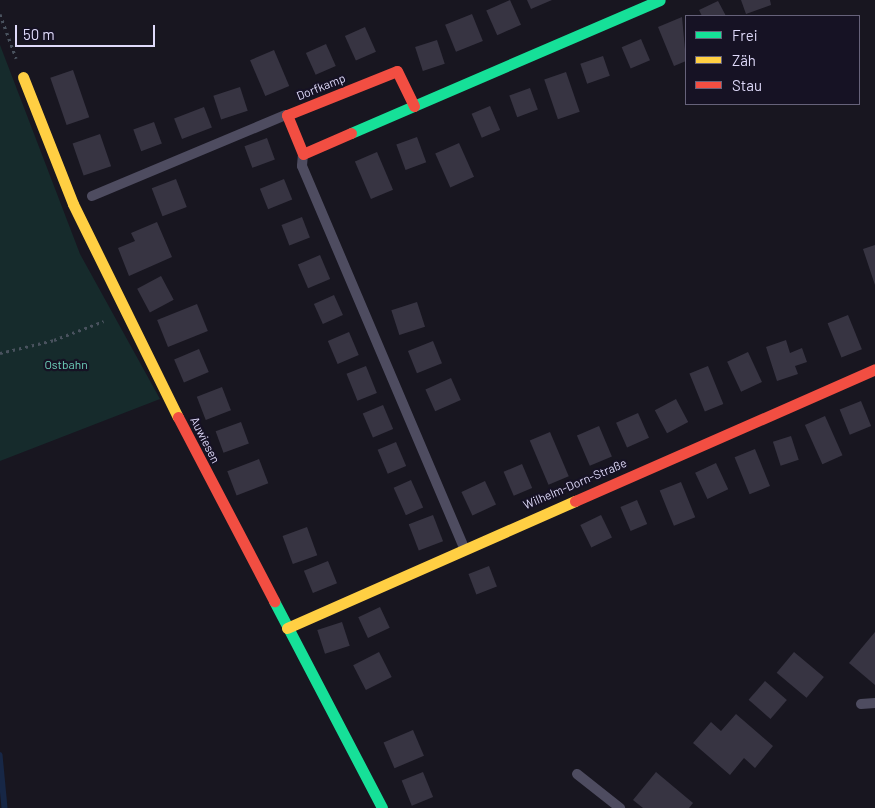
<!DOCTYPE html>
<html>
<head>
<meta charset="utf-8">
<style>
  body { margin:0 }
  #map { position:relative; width:875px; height:808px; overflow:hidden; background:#181620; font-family:Barlow,sans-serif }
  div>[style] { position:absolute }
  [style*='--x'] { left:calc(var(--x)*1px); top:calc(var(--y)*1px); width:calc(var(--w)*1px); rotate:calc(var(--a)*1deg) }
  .green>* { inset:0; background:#162b2c }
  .stream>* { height:5.5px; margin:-2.75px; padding:0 2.75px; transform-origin:2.75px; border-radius:2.75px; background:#172746 }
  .building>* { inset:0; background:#373442; transform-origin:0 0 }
  .path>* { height:3px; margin-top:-1.5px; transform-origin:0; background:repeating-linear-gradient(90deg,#49525e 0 2.5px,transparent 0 6.5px) }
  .lane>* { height:10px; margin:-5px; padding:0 5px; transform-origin:5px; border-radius:5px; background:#4e4c60 }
  .fast>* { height:11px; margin:-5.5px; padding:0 5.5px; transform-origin:5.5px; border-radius:5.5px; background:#16e098 }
  .slow>* { height:11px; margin:-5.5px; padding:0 5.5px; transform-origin:5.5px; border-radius:5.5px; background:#ffcf43 }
  .jam>* { height:11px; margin:-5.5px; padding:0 5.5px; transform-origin:5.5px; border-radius:5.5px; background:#f24e42 }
  span { translate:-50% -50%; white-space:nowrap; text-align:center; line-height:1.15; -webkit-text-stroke:4.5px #161224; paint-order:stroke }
  .street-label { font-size:12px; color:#dfdafa }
  .park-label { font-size:12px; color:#6ed2bc }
  .legend { position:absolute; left:685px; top:15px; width:175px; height:90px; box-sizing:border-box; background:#161224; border:1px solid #66627a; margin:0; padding:6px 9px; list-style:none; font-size:15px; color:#dfdafa }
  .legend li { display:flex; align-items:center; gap:10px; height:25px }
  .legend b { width:25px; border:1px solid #66627a }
  .scale { position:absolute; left:15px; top:25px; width:140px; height:22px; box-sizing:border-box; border:2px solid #dfdafa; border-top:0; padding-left:6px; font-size:15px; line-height:18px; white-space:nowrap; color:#dfdafa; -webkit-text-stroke:4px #161224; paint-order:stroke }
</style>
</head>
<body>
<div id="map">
  <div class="green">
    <i style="clip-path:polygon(0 45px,80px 254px,160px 399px,0 461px)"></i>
  </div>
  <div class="stream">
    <i style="--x:0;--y:755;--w:53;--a:84.6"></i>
  </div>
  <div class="building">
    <i style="left:510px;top:0;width:27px;height:26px;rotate:66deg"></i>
    <i style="clip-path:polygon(527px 0,552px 0,531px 9px)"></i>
    <i style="clip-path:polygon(741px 0,770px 0,771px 5px,746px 14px)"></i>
    <i style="clip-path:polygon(718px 1px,726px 16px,702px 16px,699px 10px)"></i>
    <i style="left:472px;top:14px;width:29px;height:29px;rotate:68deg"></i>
    <i style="clip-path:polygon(682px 17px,686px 61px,674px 66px,658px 27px)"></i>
    <i style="left:365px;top:27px;width:27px;height:22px;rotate:66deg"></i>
    <i style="left:641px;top:39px;width:23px;height:21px;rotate:67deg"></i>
    <i style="left:437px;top:40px;width:25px;height:23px;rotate:72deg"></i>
    <i style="left:326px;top:44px;width:24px;height:22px;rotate:66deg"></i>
    <i style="left:274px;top:50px;width:39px;height:26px;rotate:67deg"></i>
    <i style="left:603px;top:56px;width:21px;height:24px;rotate:71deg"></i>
    <i style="left:73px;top:70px;width:50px;height:24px;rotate:71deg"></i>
    <i style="left:566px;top:72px;width:42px;height:23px;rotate:71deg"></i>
    <i style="left:240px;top:87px;width:25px;height:28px;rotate:72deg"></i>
    <i style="left:530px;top:88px;width:23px;height:22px;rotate:70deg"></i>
    <i style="left:490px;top:106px;width:26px;height:20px;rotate:67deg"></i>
    <i style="left:204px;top:107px;width:22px;height:32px;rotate:69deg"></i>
    <i style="left:154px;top:122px;width:23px;height:22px;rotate:70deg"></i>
    <i style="left:100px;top:134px;width:34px;height:29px;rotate:71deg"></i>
    <i style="left:417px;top:137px;width:27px;height:22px;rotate:70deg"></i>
    <i style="left:267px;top:138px;width:23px;height:24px;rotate:70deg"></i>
    <i style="left:459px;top:143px;width:37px;height:26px;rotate:66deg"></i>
    <i style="left:377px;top:152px;width:41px;height:24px;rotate:67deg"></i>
    <i style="left:176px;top:179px;width:30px;height:26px;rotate:69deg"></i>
    <i style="left:284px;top:179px;width:22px;height:26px;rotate:68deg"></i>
    <i style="left:302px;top:217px;width:22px;height:22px;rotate:69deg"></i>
    <i style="clip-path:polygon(157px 222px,172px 257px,129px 276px,118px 248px,135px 241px,131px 233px)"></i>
    <i style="clip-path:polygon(875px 245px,875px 285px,863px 249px)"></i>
    <i style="left:320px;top:255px;width:26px;height:24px;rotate:67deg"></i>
    <i style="left:161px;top:276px;width:27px;height:27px;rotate:62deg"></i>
    <i style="left:334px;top:295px;width:22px;height:22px;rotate:66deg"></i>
    <i style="left:417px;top:302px;width:26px;height:27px;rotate:72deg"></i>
    <i style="left:197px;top:304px;width:29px;height:43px;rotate:68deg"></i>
    <i style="left:848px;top:315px;width:37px;height:22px;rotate:68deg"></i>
    <i style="left:349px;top:332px;width:25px;height:23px;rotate:67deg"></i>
    <i style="clip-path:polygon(786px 340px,790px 353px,802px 348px,807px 362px,795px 366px,798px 374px,777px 381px,766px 347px)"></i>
    <i style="left:433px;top:341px;width:24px;height:27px;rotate:68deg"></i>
    <i style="left:199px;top:349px;width:25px;height:27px;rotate:67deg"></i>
    <i style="left:748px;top:352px;width:33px;height:23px;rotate:65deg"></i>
    <i style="left:366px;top:366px;width:29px;height:21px;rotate:68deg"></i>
    <i style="left:708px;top:366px;width:41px;height:20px;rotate:68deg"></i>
    <i style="left:451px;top:378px;width:24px;height:28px;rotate:66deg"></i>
    <i style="left:222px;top:387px;width:25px;height:27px;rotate:69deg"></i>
    <i style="left:676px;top:399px;width:26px;height:24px;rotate:62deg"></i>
    <i style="left:861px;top:401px;width:27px;height:23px;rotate:68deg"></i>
    <i style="left:383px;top:405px;width:26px;height:22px;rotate:67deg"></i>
    <i style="left:638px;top:413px;width:27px;height:24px;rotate:66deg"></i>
    <i style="left:825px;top:416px;width:43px;height:22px;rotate:66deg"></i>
    <i style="left:241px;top:422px;width:23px;height:27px;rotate:70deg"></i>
    <i style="left:599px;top:426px;width:33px;height:24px;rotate:67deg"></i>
    <i style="left:550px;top:432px;width:48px;height:22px;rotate:67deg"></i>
    <i style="left:791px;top:436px;width:25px;height:19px;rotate:72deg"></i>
    <i style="left:396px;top:442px;width:26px;height:20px;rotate:67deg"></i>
    <i style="left:755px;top:449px;width:40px;height:22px;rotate:68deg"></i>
    <i style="left:259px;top:459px;width:26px;height:34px;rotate:69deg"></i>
    <i style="left:716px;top:463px;width:29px;height:23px;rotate:65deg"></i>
    <i style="left:522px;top:464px;width:26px;height:20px;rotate:67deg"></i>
    <i style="left:411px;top:480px;width:30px;height:19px;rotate:66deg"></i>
    <i style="left:485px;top:481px;width:26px;height:26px;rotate:65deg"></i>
    <i style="left:681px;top:482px;width:38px;height:23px;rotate:68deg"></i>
    <i style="left:637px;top:500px;width:26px;height:18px;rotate:67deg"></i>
    <i style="left:433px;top:515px;width:28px;height:26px;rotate:69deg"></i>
    <i style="left:601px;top:515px;width:25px;height:23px;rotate:64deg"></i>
    <i style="left:307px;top:527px;width:30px;height:26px;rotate:70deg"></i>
    <i style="left:328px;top:561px;width:24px;height:26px;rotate:68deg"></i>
    <i style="left:489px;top:566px;width:22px;height:22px;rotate:69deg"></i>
    <i style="left:380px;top:607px;width:23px;height:24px;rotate:65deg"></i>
    <i style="left:342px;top:622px;width:25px;height:26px;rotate:72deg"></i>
    <i style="clip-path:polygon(875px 632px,875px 685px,849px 663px)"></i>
    <i style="left:379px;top:652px;width:28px;height:29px;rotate:63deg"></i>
    <i style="left:794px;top:652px;width:39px;height:27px;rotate:40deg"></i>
    <i style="left:765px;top:681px;width:29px;height:25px;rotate:41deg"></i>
    <i style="clip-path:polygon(736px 714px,773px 746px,755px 768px,744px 758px,730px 775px,693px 743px,711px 722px,721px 731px)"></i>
    <i style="left:413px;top:730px;width:28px;height:32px;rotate:67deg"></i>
    <i style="left:423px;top:772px;width:27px;height:23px;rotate:68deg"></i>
    <i style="clip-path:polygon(656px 772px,693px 803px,689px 808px,643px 808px,633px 800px)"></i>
  </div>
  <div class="path">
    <i style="--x:0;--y:14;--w:47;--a:70"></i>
    <i style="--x:0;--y:353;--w:56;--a:-13.5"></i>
    <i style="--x:54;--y:340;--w:53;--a:-20.8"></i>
  </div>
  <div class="lane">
    <i style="--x:303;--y:154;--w:12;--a:95"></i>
    <i style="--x:302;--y:166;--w:415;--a:67"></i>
    <i style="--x:92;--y:196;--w:210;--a:-22.7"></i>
    <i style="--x:861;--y:704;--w:14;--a:-4"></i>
    <i style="--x:577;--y:774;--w:55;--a:38.3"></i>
  </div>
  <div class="fast">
    <i style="--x:351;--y:133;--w:336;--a:-23.3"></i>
    <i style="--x:274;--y:601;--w:233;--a:62.4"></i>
  </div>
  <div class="slow">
    <i style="--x:23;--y:77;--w:136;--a:68.5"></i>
    <i style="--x:73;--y:204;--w:237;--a:63.8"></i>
    <i style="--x:287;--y:628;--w:315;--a:-23.8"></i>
  </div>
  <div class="jam">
    <i style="--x:351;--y:133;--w:52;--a:156.4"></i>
    <i style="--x:303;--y:154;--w:42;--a:-112.3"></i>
    <i style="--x:287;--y:115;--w:118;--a:-21.8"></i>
    <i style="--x:397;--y:71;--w:39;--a:64"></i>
    <i style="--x:178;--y:417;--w:208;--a:62.4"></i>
    <i style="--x:575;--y:501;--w:328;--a:-23.7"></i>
  </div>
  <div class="street-label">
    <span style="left:321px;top:87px;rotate:-22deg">Dorfkamp</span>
    <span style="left:205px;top:440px;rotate:63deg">Auwiesen</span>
    <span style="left:575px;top:484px;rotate:-23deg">Wilhelm-Dorn-Straße</span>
  </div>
  <div class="park-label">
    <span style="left:66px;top:365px">Ostbahn</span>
  </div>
  <ul class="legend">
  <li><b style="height:6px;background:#16e098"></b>Frei</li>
  <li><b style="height:6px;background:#ffcf43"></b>Zäh</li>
  <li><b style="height:6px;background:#f24e42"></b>Stau</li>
  </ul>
  <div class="scale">50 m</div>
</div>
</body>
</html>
